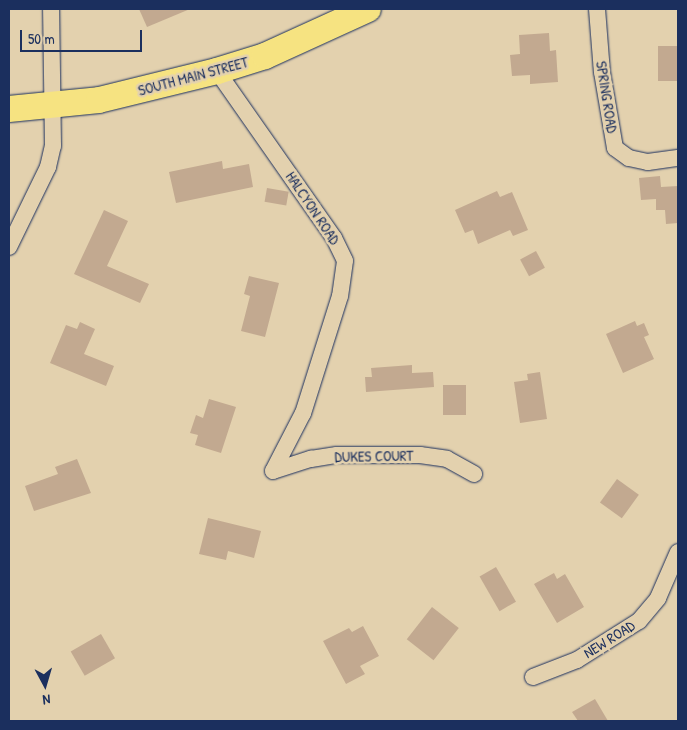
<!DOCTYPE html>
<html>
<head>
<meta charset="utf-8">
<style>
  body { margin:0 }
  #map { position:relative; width:687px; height:730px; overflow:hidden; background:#e3d1ae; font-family:"Patrick Hand",sans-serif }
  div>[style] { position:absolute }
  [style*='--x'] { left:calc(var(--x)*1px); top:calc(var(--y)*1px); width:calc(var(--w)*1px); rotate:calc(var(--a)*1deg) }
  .building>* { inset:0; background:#c2a990; transform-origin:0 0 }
  .roads { filter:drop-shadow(0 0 1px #1b2f5e) drop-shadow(0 0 1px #1b2f5e) }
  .street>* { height:16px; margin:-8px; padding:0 8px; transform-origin:8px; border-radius:8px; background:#e3d1ae }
  .primary>* { height:26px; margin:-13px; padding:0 13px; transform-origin:13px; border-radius:13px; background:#f6e381 }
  span { translate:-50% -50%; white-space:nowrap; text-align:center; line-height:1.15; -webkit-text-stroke:5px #e3d1ae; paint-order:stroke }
  .street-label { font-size:15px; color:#1b2f5e }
  .frame { position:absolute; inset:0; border:10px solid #1b2f5e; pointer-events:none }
  .north { position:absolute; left:20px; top:660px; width:50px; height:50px; -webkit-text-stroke:4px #e3d1ae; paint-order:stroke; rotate:174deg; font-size:14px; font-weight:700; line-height:20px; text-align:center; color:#1b2f5e }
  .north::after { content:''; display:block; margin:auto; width:18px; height:22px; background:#1b2f5e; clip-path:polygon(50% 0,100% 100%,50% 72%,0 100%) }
  .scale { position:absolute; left:20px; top:30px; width:122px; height:22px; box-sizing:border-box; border:2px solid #1b2f5e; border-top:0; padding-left:6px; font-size:15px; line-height:18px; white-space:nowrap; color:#1b2f5e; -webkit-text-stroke:4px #e3d1ae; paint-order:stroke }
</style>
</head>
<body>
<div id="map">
  <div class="building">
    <i style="clip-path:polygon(139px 9px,190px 9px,147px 27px)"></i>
    <i style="clip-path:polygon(549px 33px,550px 51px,556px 50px,558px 82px,530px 84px,530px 75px,512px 76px,510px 55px,520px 54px,519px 35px)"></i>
    <i style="left:678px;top:46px;width:35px;height:20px;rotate:90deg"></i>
    <i style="clip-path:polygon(222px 161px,223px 169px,249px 164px,253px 187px,176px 203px,169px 172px)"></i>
    <i style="clip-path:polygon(660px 176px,661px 187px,678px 186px,678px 223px,666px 224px,665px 210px,656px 210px,656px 199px,641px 200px,639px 178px)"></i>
    <i style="left:267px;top:188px;width:22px;height:14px;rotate:10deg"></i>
    <i style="clip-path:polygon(497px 191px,500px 197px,512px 192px,528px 230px,513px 236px,510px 230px,478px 244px,473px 230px,465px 233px,455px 210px)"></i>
    <i style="clip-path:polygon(104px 210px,128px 221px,107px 266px,149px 284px,140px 303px,74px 274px)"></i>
    <i style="left:536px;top:251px;width:19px;height:18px;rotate:62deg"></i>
    <i style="clip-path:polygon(249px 276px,279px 283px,265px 337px,241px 331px,250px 296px,244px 294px)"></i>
    <i style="clip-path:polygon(635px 321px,637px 326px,644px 323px,649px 335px,644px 337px,654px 359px,623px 373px,606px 334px)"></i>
    <i style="clip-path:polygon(80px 322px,95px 329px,84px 354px,114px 366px,106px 386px,50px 363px,66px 325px,77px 329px)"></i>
    <i style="clip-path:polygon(412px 365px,412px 373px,433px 372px,434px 387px,366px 392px,365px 377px,372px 377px,371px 368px)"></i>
    <i style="clip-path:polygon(540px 372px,547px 419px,520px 423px,514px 382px,528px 380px,527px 374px)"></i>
    <i style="left:443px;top:385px;width:23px;height:30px"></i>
    <i style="clip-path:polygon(209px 399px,236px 407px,221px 453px,195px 445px,198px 435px,190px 433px,196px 415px,203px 418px)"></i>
    <i style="clip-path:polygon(77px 459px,91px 493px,34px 511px,25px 486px,58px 474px,55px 467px)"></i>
    <i style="left:617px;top:479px;width:27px;height:29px;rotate:36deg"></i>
    <i style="clip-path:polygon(208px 518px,261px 531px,254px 558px,228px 551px,226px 560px,199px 554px)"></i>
    <i style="left:496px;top:567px;width:40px;height:19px;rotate:60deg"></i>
    <i style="clip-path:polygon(554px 573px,557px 579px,565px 574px,584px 607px,557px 623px,534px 584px)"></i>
    <i style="left:432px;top:607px;width:34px;height:41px;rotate:38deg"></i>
    <i style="clip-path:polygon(363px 626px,379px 656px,360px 666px,365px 674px,346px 684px,323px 641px,349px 628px,352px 632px)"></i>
    <i style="left:101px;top:634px;width:28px;height:35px;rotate:60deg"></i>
    <i style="clip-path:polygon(595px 699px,608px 721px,578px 721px,572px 712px)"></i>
  </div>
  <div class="roads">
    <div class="street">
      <i style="--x:597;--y:9;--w:63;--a:85.5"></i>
      <i style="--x:602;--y:72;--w:77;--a:80.3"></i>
      <i style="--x:615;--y:148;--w:17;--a:36"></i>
      <i style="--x:629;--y:158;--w:19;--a:12"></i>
      <i style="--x:648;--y:162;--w:30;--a:-8"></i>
      <i style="--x:217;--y:71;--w:204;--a:55"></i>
      <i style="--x:334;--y:238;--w:25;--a:64"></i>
      <i style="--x:345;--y:261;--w:35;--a:98"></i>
      <i style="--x:340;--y:296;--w:123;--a:107.5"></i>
      <i style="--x:303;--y:413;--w:65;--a:117.3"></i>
      <i style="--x:9;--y:247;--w:89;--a:-64"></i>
      <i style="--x:48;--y:167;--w:22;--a:-77"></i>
      <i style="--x:53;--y:146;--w:137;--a:-90.8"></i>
      <i style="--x:273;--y:471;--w:40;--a:-18"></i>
      <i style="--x:311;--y:459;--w:26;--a:-9"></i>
      <i style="--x:337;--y:455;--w:83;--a:0"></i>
      <i style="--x:420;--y:455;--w:27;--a:8"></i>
      <i style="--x:447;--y:459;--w:31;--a:29"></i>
      <i style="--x:533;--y:677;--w:47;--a:-21.1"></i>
      <i style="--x:577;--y:660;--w:73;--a:-32.2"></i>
      <i style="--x:639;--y:621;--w:30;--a:-50"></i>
      <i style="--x:658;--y:598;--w:50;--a:-66.5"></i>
    </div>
    <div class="primary">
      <i style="--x:9;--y:109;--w:90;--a:-5.7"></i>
      <i style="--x:99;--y:100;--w:122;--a:-13.8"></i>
      <i style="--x:217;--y:71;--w:50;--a:-17.4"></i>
      <i style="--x:265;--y:56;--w:113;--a:-24.5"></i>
    </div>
  </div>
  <div class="street-label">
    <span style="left:193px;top:76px;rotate:-15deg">SOUTH MAIN STREET</span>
    <span style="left:607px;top:97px;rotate:81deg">SPRING ROAD</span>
    <span style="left:313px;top:208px;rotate:56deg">HALCYON ROAD</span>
    <span style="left:374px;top:456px;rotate:-1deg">DUKES COURT</span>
    <span style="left:609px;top:639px;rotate:-32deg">NEW ROAD</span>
  </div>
  <div class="frame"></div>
  <div class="north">N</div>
  <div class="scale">50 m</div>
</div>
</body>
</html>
